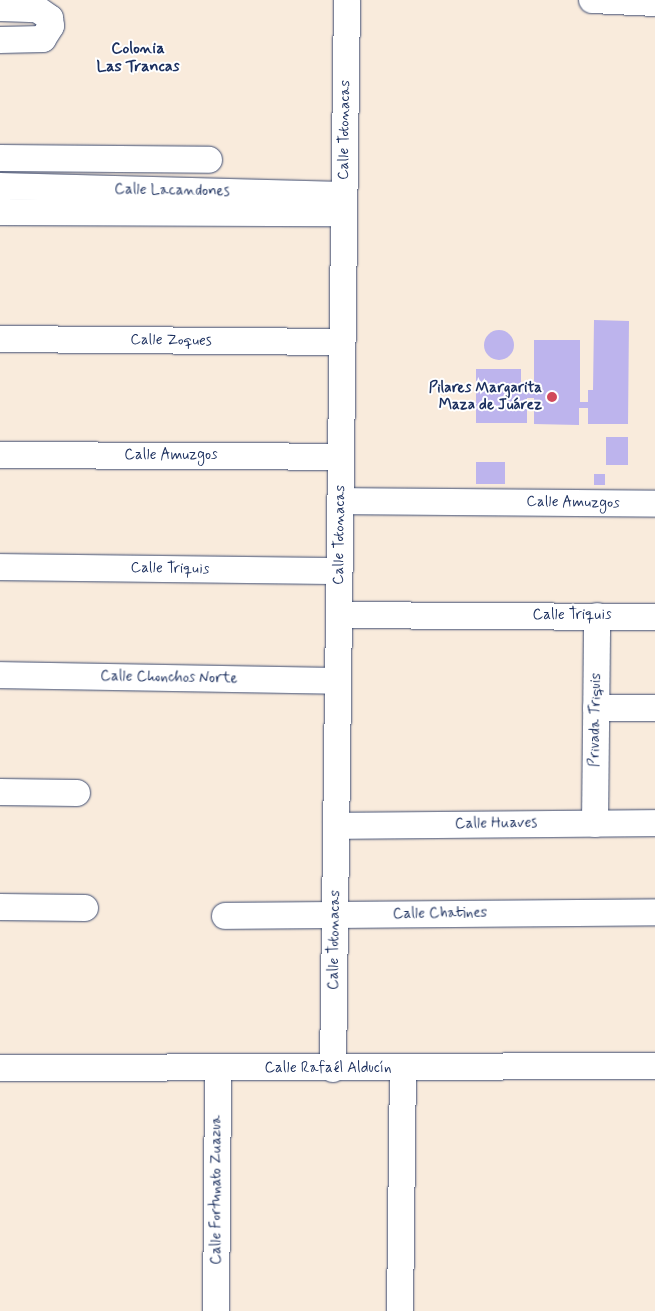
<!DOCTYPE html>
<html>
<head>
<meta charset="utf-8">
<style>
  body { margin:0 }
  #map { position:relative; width:655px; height:1311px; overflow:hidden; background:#f9ebdc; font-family:Mynerve,sans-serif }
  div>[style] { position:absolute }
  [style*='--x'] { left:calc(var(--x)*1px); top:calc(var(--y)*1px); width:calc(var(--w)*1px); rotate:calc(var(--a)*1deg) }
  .building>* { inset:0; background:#bdb4ed; transform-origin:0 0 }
  .round { border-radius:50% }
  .roads { filter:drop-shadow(0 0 1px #3c4b71) drop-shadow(0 0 1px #3c4b71) }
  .minor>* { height:26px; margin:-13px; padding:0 13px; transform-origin:13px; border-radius:13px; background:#fff }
  .dots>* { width:14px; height:14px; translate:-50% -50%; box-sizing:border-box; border:2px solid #fff; border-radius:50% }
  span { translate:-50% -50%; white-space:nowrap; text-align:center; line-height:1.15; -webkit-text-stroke:4px #fff; paint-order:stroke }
  .street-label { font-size:15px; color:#1b2f5e }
  .poi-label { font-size:15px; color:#1b2f5e; font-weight:700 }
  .right { translate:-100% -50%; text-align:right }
  .neighbourhood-label { font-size:16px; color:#1b2f5e; font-weight:700 }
</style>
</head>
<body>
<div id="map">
  <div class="building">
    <i style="clip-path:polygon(594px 320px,629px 321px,628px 424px,588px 424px,588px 408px,579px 408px,579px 425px,534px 424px,534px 398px,527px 398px,527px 423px,476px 423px,476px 369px,521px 369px,521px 389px,534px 390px,534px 340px,580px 340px,580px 402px,588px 402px,588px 390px,593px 390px)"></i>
    <i class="round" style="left:484px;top:330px;width:30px;height:30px"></i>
    <i style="left:606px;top:437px;width:22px;height:28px"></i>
    <i style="left:476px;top:462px;width:29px;height:22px"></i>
    <i style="left:594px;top:474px;width:11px;height:11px"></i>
  </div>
  <div class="roads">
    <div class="minor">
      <i style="--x:592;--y:0;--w:63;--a:2.7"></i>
      <i style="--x:0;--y:8;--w:37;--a:2"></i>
      <i style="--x:37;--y:9;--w:16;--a:35"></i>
      <i style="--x:50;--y:18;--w:8;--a:83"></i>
      <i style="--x:51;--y:26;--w:15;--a:122"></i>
      <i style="--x:43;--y:39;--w:43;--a:178.7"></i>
      <i style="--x:0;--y:158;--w:209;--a:0.5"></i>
      <i style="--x:0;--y:186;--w:344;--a:1.5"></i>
      <i style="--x:0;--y:212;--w:344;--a:0.2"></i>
      <i style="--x:0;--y:339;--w:342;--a:0.5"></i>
      <i style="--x:0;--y:455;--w:341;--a:0.3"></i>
      <i style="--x:341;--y:501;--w:314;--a:0.5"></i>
      <i style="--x:0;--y:567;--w:339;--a:0.7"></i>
      <i style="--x:339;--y:615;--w:316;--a:0.4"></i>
      <i style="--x:0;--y:675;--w:338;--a:1"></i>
      <i style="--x:596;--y:708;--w:59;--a:0"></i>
      <i style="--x:0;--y:792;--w:77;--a:0.7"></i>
      <i style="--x:595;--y:824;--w:208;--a:-89.4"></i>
      <i style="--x:336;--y:826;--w:319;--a:-0.5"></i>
      <i style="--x:0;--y:907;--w:85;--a:0.7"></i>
      <i style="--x:225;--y:916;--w:430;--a:-0.5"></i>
      <i style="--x:0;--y:1068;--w:655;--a:-0.17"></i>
      <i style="--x:333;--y:1069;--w:1069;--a:-89.25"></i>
      <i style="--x:216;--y:1311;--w:241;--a:-89.5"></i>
      <i style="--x:400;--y:1311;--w:242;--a:-89.3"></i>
    </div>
  </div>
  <div class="dots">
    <i style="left:552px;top:397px;background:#d1495b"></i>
  </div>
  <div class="street-label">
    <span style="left:345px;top:130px;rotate:-89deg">Calle Totonacas</span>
    <span style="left:172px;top:191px;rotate:1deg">Calle Lacandones</span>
    <span style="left:171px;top:341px;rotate:1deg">Calle Zoques</span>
    <span style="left:171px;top:456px">Calle Amuzgos</span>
    <span style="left:573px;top:503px;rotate:1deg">Calle Amuzgos</span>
    <span style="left:340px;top:535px;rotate:-89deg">Calle Totonacas</span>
    <span style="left:170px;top:569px;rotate:1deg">Calle Triquis</span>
    <span style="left:572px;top:616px">Calle Triquis</span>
    <span style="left:169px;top:678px;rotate:1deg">Calle Chonchos Norte</span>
    <span style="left:596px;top:720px;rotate:-89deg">Privada Triquis</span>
    <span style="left:496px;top:824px;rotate:-1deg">Calle Huaves</span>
    <span style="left:440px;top:914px;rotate:-1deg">Calle Chatines</span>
    <span style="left:335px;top:940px;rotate:-89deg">Calle Totonacas</span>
    <span style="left:328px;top:1069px">Calle Rafaél Alducín</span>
    <span style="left:217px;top:1190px;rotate:-90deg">Calle Fortunato Zuazua</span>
  </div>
  <div class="poi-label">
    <span class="right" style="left:542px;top:397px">Pilares Margarita<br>Maza de Juárez</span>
  </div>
  <div class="neighbourhood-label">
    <span style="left:138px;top:58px">Colonia<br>Las Trancas</span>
  </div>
</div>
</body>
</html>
